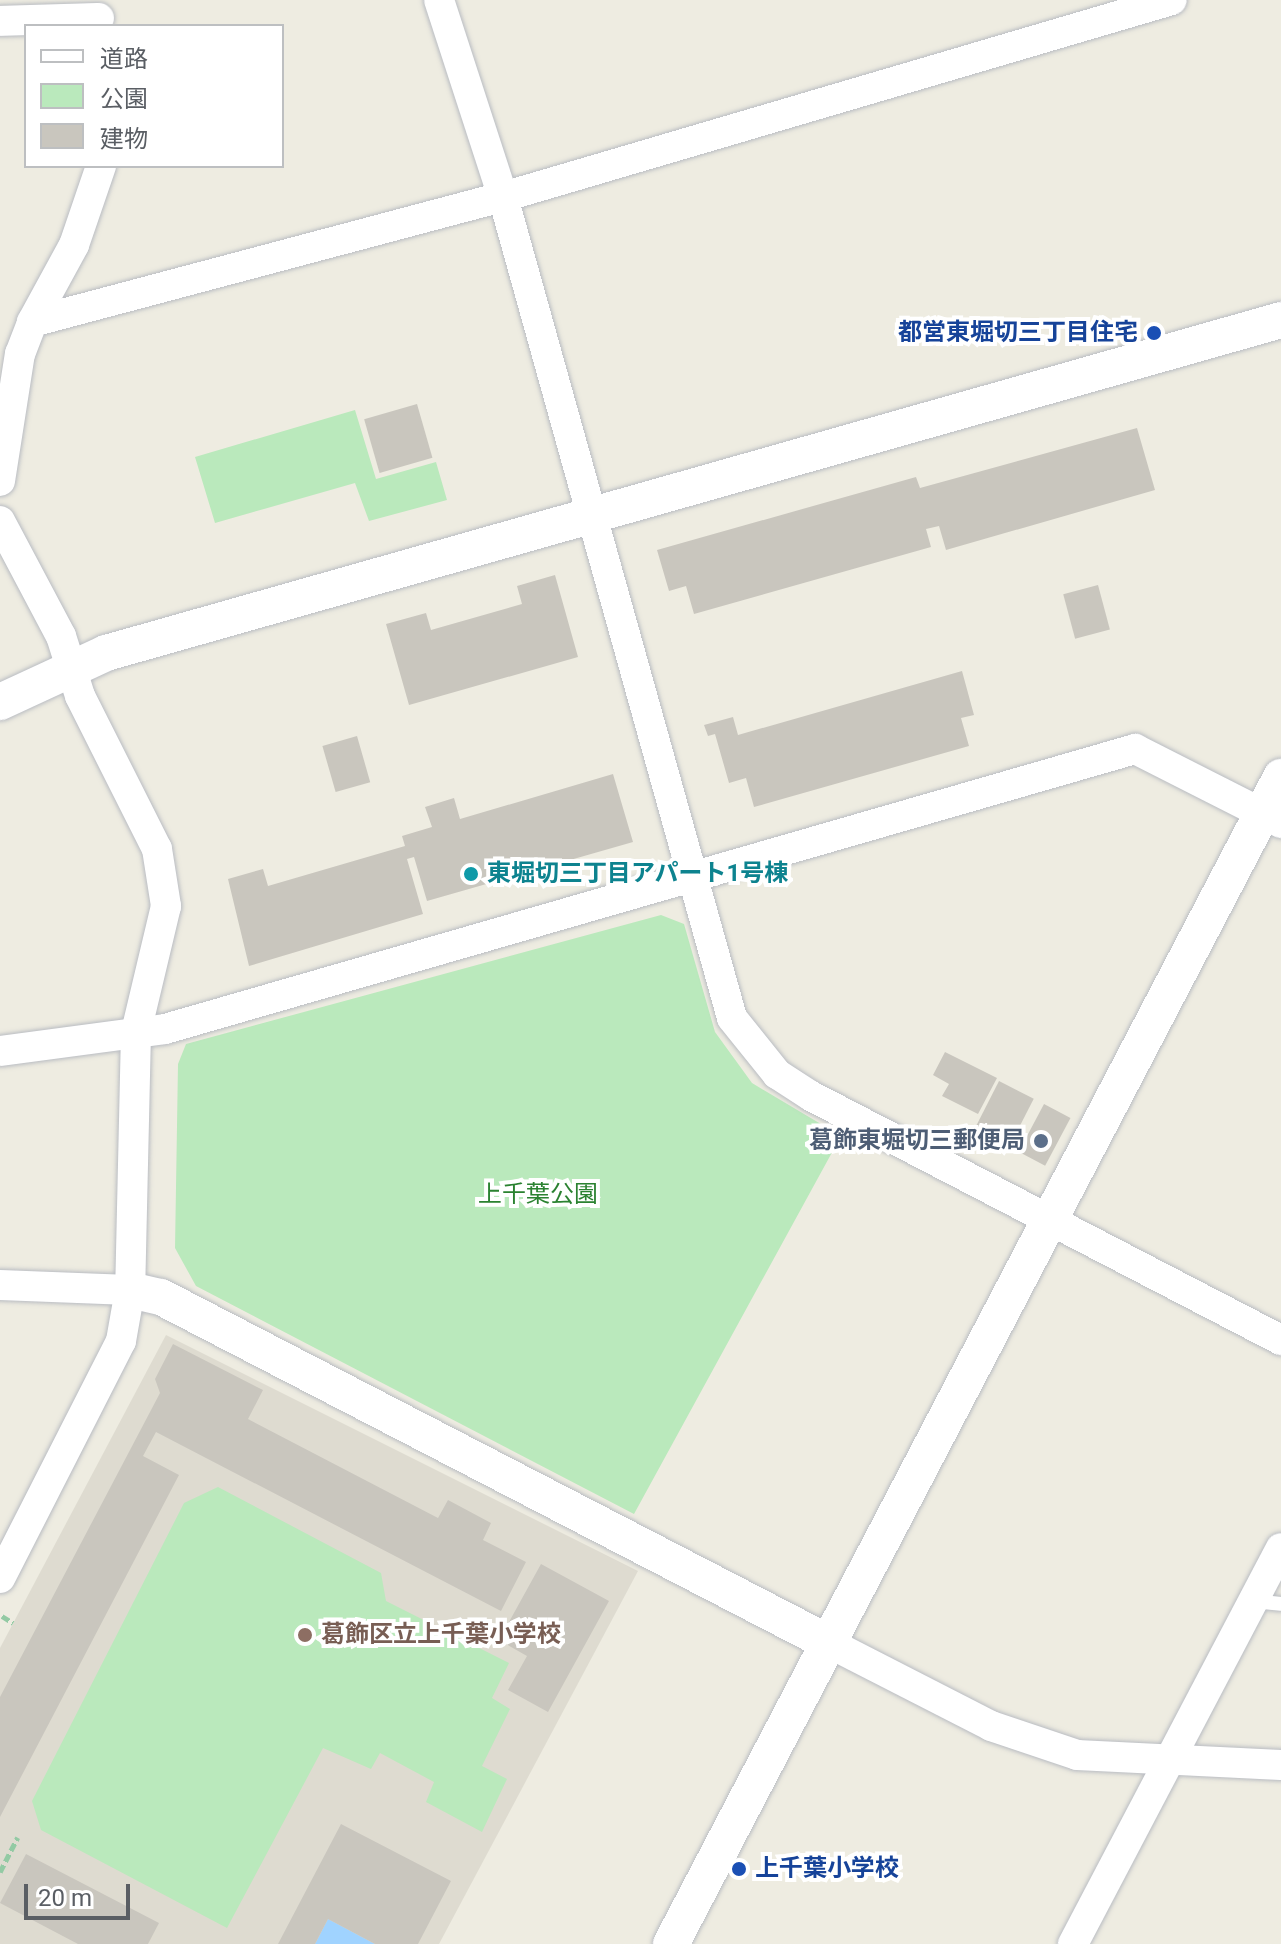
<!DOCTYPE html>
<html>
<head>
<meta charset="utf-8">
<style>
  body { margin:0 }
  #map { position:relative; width:1281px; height:1944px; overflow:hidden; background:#eeece1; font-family:Roboto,"Noto Sans JP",sans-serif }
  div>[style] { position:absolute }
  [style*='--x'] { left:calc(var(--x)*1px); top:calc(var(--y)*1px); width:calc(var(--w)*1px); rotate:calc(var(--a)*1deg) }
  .education>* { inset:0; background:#dedbd0 }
  .green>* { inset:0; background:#bae9bc }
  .water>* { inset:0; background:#a0d3ff }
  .building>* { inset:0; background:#c9c6be; transform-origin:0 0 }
  .path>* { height:5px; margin-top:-2.5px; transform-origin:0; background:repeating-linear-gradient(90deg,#93caa4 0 8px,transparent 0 12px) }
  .roads { filter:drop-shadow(0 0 2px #b9bcc2) drop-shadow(0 0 2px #b9bcc2) }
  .service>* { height:14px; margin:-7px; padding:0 7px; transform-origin:7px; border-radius:7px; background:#fff }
  .minor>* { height:30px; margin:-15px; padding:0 15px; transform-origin:15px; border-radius:15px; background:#fff }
  .tertiary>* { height:36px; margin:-18px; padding:0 18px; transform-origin:18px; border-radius:18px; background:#fff }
  .dots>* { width:22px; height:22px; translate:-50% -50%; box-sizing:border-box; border:4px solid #fff; border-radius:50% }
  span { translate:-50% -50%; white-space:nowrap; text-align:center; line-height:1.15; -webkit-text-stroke:8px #fff; paint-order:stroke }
  .transit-label { font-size:24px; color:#164399; font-weight:700 }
  .right { translate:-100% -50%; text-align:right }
  .left { translate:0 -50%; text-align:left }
  .culture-label { font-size:24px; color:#0d838f; font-weight:700 }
  .service-label { font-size:24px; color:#4e5e75; font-weight:700 }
  .park-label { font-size:24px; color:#2b8231 }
  .education-label { font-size:24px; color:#785e54; font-weight:700 }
  .legend { position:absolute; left:24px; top:24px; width:260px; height:144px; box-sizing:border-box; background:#fff; border:2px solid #bdbfc1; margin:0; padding:10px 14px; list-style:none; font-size:24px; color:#5a5e64 }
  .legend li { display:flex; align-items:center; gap:16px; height:40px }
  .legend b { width:40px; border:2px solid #bdbfc1 }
  .scale { position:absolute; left:24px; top:1884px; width:106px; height:36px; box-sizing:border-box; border:4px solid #5a5e64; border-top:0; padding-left:10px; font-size:24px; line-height:28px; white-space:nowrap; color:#5a5e64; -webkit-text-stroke:6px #fff; paint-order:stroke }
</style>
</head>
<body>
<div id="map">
  <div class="education">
    <i style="clip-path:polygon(166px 1335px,638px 1571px,439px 1944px,0 1944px,0 1648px)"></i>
  </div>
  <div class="green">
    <i style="clip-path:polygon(355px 410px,376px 479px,436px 462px,447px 500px,369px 521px,355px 483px,215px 523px,195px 457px)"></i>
    <i style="clip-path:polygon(661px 915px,684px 924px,715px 1032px,752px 1083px,841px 1136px,634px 1514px,196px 1286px,175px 1248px,178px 1064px,186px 1044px)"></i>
    <i style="clip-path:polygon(218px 1487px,381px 1573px,386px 1601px,509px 1663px,492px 1698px,510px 1709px,482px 1766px,507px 1779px,482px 1832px,426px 1802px,434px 1782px,380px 1753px,371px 1769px,323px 1748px,227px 1928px,41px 1830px,32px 1801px,184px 1503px)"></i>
  </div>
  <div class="water">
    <i style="clip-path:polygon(328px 1919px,375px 1944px,315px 1944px)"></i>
  </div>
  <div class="building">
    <i style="left:417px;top:404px;width:56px;height:55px;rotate:74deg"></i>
    <i style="clip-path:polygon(1137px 428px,1155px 490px,946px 550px,939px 526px,926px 529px,931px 547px,694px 614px,686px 586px,669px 591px,657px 550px,916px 477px,920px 488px)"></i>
    <i style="clip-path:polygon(555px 575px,578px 657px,409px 705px,386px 624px,426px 613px,431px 630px,522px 604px,517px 586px)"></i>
    <i style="left:1098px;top:585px;width:46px;height:36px;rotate:75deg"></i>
    <i style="clip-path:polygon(962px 671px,974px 715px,961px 718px,969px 746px,754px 807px,746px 778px,729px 783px,715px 734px,708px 736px,704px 725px,733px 717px,738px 735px)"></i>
    <i style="left:357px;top:736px;width:48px;height:36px;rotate:74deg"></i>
    <i style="clip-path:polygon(613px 774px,633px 842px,427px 901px,414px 857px,407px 859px,423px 914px,249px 966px,228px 879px,263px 869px,268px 886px,405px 846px,402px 836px,432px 827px,425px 807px,454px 798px,460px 819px)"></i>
    <i style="clip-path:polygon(945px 1052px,997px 1078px,978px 1114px,942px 1096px,949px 1084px,933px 1075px)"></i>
    <i style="left:999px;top:1081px;width:39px;height:58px;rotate:27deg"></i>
    <i style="left:1044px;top:1104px;width:30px;height:54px;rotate:28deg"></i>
    <i style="clip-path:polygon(173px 1344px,263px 1390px,248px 1419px,438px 1518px,448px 1500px,491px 1523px,483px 1540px,526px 1562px,501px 1611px,156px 1432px,143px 1456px,179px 1475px,0 1817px,0 1697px,160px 1393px,155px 1379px)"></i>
    <i style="clip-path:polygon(541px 1564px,609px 1601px,548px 1712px,508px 1690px,527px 1656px,499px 1640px)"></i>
    <i style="clip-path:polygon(341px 1824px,451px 1881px,418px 1944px,375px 1944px,328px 1919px,315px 1944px,278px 1944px)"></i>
    <i style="clip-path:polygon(26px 1854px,159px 1923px,148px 1944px,78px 1944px,0 1903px)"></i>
  </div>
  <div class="path">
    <i style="--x:2;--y:1616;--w:13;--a:32"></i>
    <i style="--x:0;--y:1872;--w:39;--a:-63"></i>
  </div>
  <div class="roads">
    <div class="service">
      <i style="--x:1253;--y:1601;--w:28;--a:6"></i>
    </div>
    <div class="minor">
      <i style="--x:439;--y:0;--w:207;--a:72"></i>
      <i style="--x:503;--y:197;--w:852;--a:74.41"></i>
      <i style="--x:732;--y:1018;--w:72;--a:51.2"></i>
      <i style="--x:777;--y:1074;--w:40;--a:32.9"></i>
      <i style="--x:811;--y:1096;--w:530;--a:27.44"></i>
      <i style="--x:0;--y:21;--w:99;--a:-1.7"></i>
      <i style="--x:32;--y:322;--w:88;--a:-61.4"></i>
      <i style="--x:74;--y:245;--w:83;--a:-71.1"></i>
      <i style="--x:0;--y:481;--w:129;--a:-81.1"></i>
      <i style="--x:20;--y:354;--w:34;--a:-69"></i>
      <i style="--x:32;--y:322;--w:487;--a:-14.9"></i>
      <i style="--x:503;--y:197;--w:697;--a:-16.41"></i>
      <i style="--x:0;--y:521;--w:130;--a:62.1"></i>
      <i style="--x:61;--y:636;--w:63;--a:72.4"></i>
      <i style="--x:80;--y:696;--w:171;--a:63.3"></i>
      <i style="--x:157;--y:849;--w:58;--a:81"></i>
      <i style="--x:166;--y:906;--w:130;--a:103.4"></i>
      <i style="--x:136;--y:1032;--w:258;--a:91.3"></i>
      <i style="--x:130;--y:1290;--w:52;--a:100"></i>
      <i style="--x:121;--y:1341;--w:266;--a:117"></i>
      <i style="--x:0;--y:1051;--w:166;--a:-7.6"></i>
      <i style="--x:165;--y:1029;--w:1010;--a:-16.1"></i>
      <i style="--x:1135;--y:749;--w:164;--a:26.9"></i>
      <i style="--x:0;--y:1285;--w:130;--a:2.2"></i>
      <i style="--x:829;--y:1643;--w:182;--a:27.1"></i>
      <i style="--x:991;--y:1726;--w:91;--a:18.6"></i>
      <i style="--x:1077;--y:1755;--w:204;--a:2.8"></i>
      <i style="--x:1073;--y:1944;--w:447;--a:-62.3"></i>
    </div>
    <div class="tertiary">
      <i style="--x:0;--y:702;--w:117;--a:-24.8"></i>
      <i style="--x:106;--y:653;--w:1221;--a:-15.82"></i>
      <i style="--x:130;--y:1290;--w:32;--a:13"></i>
      <i style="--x:161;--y:1297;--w:752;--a:27.38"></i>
      <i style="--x:671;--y:1944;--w:1317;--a:-62.4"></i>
    </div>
  </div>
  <div class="dots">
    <i style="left:1154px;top:333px;background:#1a4fb4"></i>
    <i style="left:471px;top:874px;background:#0f9aa8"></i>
    <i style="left:1041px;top:1141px;background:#5c6f8a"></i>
    <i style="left:305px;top:1635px;background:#8d6e63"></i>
    <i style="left:739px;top:1869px;background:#1a4fb4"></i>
  </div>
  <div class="transit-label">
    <span class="right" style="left:1138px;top:333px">都営東堀切三丁目住宅</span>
    <span class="left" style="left:755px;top:1869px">上千葉小学校</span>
  </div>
  <div class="culture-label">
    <span class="left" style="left:487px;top:874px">東堀切三丁目アパート1号棟</span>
  </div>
  <div class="service-label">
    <span class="right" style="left:1025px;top:1141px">葛飾東堀切三郵便局</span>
  </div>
  <div class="park-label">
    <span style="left:538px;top:1195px">上千葉公園</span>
  </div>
  <div class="education-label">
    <span class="left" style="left:321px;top:1635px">葛飾区立上千葉小学校</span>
  </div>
  <ul class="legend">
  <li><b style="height:10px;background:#fff"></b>道路</li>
  <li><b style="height:22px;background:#bae9bc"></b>公園</li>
  <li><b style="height:22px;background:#c9c6be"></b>建物</li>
  </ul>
  <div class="scale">20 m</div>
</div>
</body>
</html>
